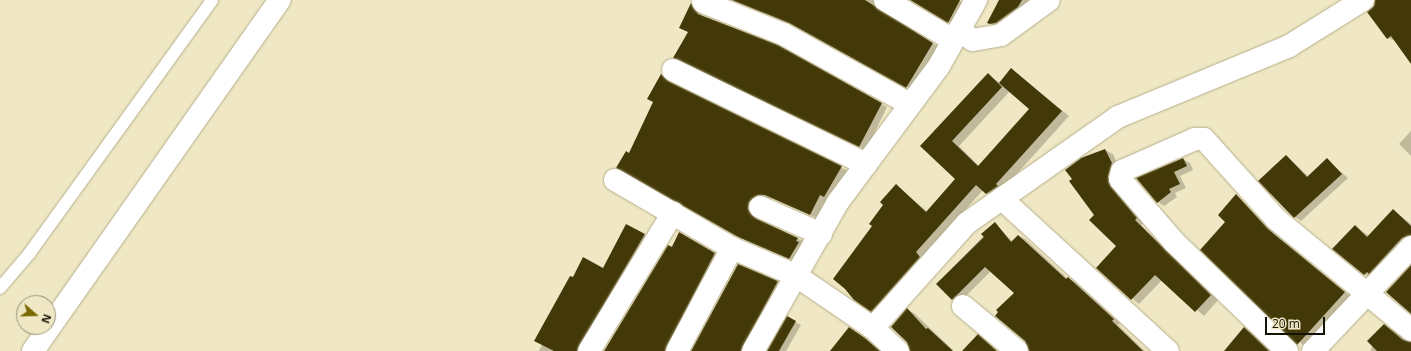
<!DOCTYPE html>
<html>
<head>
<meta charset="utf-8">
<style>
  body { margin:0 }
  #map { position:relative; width:1411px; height:351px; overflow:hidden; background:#f0e8c4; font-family:"Open Sans",sans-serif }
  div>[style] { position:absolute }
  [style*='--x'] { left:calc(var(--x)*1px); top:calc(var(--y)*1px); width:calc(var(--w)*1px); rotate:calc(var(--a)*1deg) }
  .shadow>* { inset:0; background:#0003 }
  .building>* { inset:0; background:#433908 }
  .roads { filter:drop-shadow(0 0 1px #b6ae8c) drop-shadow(0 0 1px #b6ae8c) }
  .service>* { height:12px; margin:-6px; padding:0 6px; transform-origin:6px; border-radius:6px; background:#fff }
  .minor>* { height:22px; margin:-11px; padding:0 11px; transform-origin:11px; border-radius:11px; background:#fff }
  span { translate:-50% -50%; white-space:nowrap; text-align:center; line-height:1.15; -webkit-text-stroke:4px #f0e8c4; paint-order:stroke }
  .north { position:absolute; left:16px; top:295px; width:40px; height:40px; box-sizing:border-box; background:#f0e8c4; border:1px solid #989278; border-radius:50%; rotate:110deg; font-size:11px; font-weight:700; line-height:16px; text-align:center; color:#151206 }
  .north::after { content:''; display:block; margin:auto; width:14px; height:18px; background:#7c6800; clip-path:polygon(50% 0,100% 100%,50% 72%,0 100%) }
  .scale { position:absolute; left:1265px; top:317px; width:60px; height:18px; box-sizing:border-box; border:2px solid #151206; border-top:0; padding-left:5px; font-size:12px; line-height:14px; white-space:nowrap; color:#151206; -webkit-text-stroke:3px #f0e8c4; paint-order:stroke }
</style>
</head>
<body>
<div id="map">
  <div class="shadow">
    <i style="clip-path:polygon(731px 0,880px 0,885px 15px,939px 47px,913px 90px,795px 26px)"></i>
    <i style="clip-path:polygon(912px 0,959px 0,966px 5px,955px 25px)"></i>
    <i style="clip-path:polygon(1000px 0,1031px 0,997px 28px,988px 22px)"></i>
    <i style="clip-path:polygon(1375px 0,1411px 0,1411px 63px,1396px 41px,1388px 38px,1375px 6px)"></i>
    <i style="clip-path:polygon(691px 4px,703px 17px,777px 46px,887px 107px,866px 150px,681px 61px,689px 32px)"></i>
    <i style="clip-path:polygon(evenodd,1011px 69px,1069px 116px,995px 198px,983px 190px,923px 257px,880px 315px,872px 311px,873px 226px,896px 186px,928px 212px,957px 179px,921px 146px,988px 75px,1000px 83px,1011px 69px,1010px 91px,1030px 109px,979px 166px,959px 146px,1010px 91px)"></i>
    <i style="clip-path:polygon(662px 75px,674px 85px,848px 171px,831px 201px,827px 198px,817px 218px,773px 199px,766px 198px,756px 206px,757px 219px,805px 242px,797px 262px,746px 240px,618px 167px,630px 154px,654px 102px)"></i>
    <i style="clip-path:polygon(1411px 131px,1411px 156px,1399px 144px)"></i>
    <i style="clip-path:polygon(1105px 150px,1113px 154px,1144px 223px,1141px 225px,1218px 300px,1204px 316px,1162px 280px,1139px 304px,1097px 268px,1118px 246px,1095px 215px,1073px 179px,1082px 159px)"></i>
    <i style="clip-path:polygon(1287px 156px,1309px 177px,1327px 160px,1348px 178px,1301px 221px,1295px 217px)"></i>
    <i style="clip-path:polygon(1183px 159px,1190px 163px,1193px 170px,1180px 176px,1186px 188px,1175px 193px,1177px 197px,1164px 206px,1158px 202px,1138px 179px)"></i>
    <i style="clip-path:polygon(1236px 195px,1275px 234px,1350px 296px,1305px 347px,1202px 250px,1227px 222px)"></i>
    <i style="clip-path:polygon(1393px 210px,1411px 224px,1411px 244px,1373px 279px,1364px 274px,1355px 226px,1369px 236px)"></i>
    <i style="clip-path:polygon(995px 224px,1013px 242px,1019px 236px,1025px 239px,1068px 279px,1075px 282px,1120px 323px,1118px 325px,1145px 351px,1030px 351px,1015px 293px,991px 271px,959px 303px,953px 299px,937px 284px)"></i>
    <i style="clip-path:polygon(626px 226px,650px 238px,583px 351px,539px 351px,573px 278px,603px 270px)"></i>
    <i style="clip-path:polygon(680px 233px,720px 257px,671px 351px,605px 351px)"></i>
    <i style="clip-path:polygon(738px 265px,783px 285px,747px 351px,692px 351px)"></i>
    <i style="clip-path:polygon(908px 310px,914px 313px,953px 350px,910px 351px,911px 347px,892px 327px)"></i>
    <i style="clip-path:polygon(788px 318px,801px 325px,786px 351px,768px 351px)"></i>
    <i style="clip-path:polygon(1384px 325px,1411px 342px,1411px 351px,1370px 351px)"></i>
    <i style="clip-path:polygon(1244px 328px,1251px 332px,1271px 351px,1237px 351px)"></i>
  </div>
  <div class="building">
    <i style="clip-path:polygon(732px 0,865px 0,933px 43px,906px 88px,789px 23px)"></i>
    <i style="clip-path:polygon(910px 0,960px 0,948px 23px)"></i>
    <i style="clip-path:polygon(999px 0,1022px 0,1018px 7px,996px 23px,990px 24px,987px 23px)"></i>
    <i style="clip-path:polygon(1375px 0,1411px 0,1411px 64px,1391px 36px,1387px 39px,1367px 12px,1374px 6px)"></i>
    <i style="clip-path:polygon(691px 3px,698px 14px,778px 45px,882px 103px,859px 147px,673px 58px,688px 32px,679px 28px)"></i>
    <i style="clip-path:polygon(1011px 68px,1062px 111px,996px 184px,998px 186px,986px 194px,976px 185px,916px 252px,920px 257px,871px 312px,854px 300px,845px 289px,833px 279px,872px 226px,869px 224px,883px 205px,880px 202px,896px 184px,926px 212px,955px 179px,920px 146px,988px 73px,1002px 87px,952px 141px,978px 166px,1029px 109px,999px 83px)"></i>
    <i style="clip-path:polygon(661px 74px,668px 81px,842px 166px,824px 197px,820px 195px,810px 215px,765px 195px,758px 195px,749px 202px,748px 209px,755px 218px,798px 238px,796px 241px,799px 242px,789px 259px,738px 237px,616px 168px,626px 151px,629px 153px,653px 102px,647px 99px)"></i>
    <i style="clip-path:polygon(1105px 149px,1112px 163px,1108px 176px,1111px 187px,1137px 218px,1135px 220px,1211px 295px,1195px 312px,1155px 275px,1131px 300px,1096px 268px,1116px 246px,1089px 220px,1094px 215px,1069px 181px,1072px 179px,1065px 170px,1081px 158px)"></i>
    <i style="clip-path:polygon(1286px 155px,1307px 177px,1327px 158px,1342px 174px,1294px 218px,1258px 181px)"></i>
    <i style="clip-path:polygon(1183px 158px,1187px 166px,1174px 172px,1180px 184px,1169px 189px,1171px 192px,1157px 203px,1136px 178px)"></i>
    <i style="clip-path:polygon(1236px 194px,1268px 229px,1345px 292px,1297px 345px,1200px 250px,1225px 222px,1218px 215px)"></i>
    <i style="clip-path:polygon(1393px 209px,1411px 226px,1411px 235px,1402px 238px,1369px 274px,1367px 272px,1364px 275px,1332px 249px,1355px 225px,1367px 237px)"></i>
    <i style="clip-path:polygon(995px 222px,1011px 242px,1018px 235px,1066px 279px,1068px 277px,1114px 319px,1112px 321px,1143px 351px,1029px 351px,1025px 341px,995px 316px,998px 312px,996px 310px,1014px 293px,985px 267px,952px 300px,936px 284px,984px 237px,981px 234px)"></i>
    <i style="clip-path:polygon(626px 224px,645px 234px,577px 351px,554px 351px,534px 341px,570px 276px,573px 277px,583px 257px,603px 268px)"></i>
    <i style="clip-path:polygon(679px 232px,715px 253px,665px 351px,604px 351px,668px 245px,672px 247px)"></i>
    <i style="clip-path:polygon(738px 264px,778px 281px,741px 351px,691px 351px)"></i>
    <i style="clip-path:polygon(1411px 265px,1411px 314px,1386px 292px)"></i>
    <i style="clip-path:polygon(907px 308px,926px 329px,928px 328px,953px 351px,910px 351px,907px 342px,891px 327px)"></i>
    <i style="clip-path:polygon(787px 316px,796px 321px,779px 351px,767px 351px)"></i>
    <i style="clip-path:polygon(1384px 324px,1403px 340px,1411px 342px,1411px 351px,1377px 351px,1367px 341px)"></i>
    <i style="clip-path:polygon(849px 327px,865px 338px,880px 351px,830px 351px)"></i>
    <i style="clip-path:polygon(1244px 327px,1269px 351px,1224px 351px)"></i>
    <i style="clip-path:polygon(978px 334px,997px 351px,962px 351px)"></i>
  </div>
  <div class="roads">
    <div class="service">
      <i style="--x:0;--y:288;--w:45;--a:-49.5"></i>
      <i style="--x:29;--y:254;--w:313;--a:-54.2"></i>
    </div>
    <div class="minor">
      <i style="--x:885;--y:0;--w:79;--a:30.5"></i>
      <i style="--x:703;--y:2;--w:86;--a:21.8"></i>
      <i style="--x:783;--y:34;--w:145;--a:28.9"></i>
      <i style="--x:959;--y:30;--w:17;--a:36"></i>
      <i style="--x:973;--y:40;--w:28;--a:-10"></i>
      <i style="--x:1001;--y:35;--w:59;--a:-36.1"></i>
      <i style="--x:673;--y:70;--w:215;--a:26"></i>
      <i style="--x:615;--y:180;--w:135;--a:30.2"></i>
      <i style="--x:732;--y:248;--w:69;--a:23.2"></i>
      <i style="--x:795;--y:275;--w:94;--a:34.2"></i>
      <i style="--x:873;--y:328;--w:34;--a:43"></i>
      <i style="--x:1002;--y:199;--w:225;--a:42.5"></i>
      <i style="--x:760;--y:207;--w:67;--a:23.9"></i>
      <i style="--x:963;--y:306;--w:70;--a:39.8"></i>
      <i style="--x:873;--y:328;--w:141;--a:-48.2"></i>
      <i style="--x:967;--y:223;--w:184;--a:-35.1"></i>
      <i style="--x:1118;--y:117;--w:185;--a:-22.5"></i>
      <i style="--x:1289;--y:46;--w:87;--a:-31.9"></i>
      <i style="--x:33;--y:351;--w:429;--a:-54.9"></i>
      <i style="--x:589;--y:351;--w:162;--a:-58.7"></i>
      <i style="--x:677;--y:351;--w:117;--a:-61.9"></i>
      <i style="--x:753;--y:351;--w:172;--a:-60.3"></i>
      <i style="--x:838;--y:202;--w:169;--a:-53.4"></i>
      <i style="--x:939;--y:66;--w:76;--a:-60.7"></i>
      <i style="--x:1287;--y:351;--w:156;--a:-136"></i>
      <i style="--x:1175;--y:243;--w:84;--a:-130.7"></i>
      <i style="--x:1120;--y:179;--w:8;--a:-76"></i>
      <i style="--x:1122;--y:171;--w:80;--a:-23.7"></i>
      <i style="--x:1195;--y:139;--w:9;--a:0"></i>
      <i style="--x:1204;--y:139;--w:108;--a:48"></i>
      <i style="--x:1276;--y:219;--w:175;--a:39.4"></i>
      <i style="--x:1313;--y:351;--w:143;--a:-46.7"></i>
    </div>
  </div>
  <div class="north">N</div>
  <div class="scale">20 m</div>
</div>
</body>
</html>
